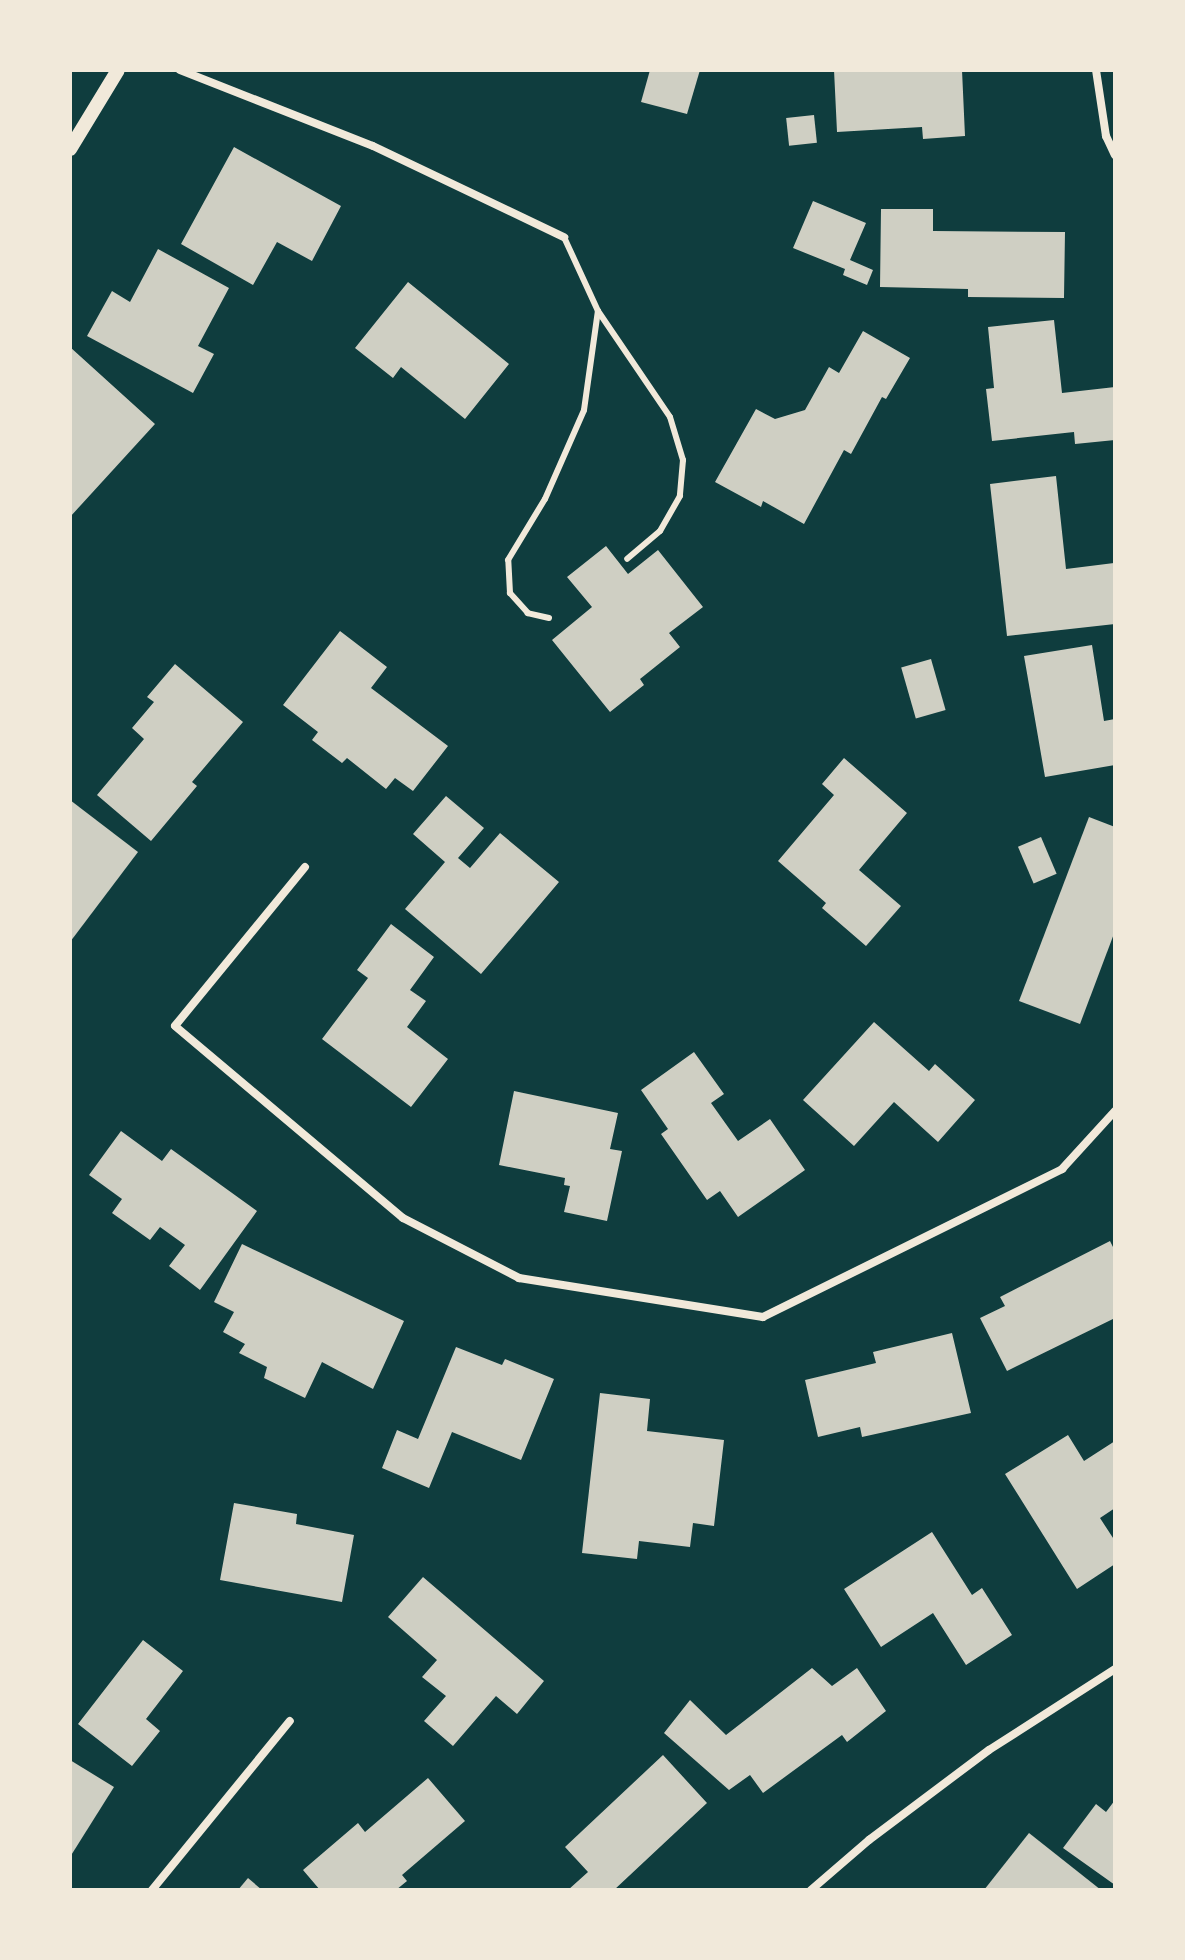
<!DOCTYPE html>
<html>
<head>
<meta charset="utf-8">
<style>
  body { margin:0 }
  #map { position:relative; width:1185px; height:1960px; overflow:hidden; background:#0f3d3e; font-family:Helvetica,sans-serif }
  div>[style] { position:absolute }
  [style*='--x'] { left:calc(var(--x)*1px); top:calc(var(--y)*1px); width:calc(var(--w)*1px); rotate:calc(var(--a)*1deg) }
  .building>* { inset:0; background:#cfcfc3; transform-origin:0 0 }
  .service>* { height:6px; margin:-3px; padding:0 3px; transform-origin:3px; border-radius:3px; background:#f1e9da }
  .minor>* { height:8px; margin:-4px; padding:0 4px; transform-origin:4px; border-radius:4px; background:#f1e9da }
  .tertiary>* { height:14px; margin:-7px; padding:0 7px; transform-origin:7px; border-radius:7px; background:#f1e9da }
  span { translate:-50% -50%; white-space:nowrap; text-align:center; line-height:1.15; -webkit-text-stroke:6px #f1e9da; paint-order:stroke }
  .frame { position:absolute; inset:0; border:72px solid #f1e9da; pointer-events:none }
</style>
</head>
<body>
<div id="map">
  <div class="building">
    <i style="clip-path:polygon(650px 70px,700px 70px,687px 114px,641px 102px)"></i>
    <i style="clip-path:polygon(834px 70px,962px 70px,965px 136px,923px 139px,922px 127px,837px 132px)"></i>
    <i style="left:814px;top:115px;width:28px;height:28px;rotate:84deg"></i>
    <i style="clip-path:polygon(234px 147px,341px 206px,312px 261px,277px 242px,253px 285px,181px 244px)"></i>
    <i style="clip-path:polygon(813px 201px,866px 223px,850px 260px,873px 270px,867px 285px,843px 275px,845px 269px,793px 248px)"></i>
    <i style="clip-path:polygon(881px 209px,933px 209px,933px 231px,1065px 232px,1064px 298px,968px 297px,968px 289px,880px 287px)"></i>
    <i style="clip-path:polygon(158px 249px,229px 288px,198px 346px,214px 354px,193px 393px,87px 336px,112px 291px,130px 302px)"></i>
    <i style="clip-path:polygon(408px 282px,509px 364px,465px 419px,401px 367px,393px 378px,355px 348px)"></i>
    <i style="clip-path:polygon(1054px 320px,1062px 393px,1115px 387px,1115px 440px,1075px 444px,1074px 432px,992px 441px,986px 389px,994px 388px,988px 327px)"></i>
    <i style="clip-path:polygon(863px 331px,910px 358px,886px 399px,882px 397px,851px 454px,844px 450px,804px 524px,763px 501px,761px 507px,715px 482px,756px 409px,775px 419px,805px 410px,829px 367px,839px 373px)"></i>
    <i style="clip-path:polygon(70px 347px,155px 424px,70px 517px,71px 437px)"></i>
    <i style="clip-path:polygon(1056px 476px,1066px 569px,1114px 563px,1115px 624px,1007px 636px,990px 484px)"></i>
    <i style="clip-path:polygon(606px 546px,628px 574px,658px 550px,703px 607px,669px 633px,680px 647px,640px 679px,644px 685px,610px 712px,552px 640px,592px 607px,567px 577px)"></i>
    <i style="clip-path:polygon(340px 631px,387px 667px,371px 688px,448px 746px,413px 791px,395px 778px,386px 789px,347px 758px,342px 763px,312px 740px,318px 732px,283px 705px)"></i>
    <i style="clip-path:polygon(1092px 645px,1104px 721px,1115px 719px,1115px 765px,1045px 777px,1024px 656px)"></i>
    <i style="left:931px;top:659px;width:53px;height:31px;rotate:74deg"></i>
    <i style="clip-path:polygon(175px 664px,243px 722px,192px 782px,197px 786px,151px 841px,97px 795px,144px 739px,132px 728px,154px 702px,147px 697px)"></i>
    <i style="clip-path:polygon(844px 758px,907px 813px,859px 870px,901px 906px,866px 946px,822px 908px,826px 903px,778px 861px,834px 795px,822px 784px)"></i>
    <i style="clip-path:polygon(446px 796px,484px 828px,458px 858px,470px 868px,500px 833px,559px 882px,481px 974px,405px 909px,445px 862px,413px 834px)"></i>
    <i style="clip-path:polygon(70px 800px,138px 852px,70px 942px)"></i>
    <i style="clip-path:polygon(1089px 817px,1115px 827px,1115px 931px,1080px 1024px,1019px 1001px)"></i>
    <i style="left:1041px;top:837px;width:40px;height:25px;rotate:67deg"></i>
    <i style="clip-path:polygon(391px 924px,434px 957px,410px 990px,426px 1001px,407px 1027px,448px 1059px,411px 1107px,322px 1039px,368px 978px,357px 970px)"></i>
    <i style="clip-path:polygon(874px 1022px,929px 1071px,935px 1064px,975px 1100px,938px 1142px,894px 1102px,854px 1146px,803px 1100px)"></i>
    <i style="clip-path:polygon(694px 1052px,724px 1094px,711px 1103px,738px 1141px,770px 1119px,805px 1170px,738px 1217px,720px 1191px,707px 1200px,661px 1134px,668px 1129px,641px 1090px)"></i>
    <i style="clip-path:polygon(514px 1091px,618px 1113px,610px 1149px,622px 1151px,607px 1221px,564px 1212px,570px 1186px,564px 1185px,565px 1178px,499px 1165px)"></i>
    <i style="clip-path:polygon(121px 1131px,162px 1161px,171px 1149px,257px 1211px,200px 1290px,169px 1266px,185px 1245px,160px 1227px,150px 1240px,112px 1213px,122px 1199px,89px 1175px)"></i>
    <i style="clip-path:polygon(1110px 1241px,1115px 1251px,1115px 1318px,1007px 1371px,980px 1318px,1005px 1306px,1000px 1297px)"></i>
    <i style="clip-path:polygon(242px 1244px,404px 1321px,373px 1389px,322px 1362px,305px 1398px,264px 1378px,267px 1367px,239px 1353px,245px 1344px,223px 1332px,234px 1312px,214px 1302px)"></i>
    <i style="clip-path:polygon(952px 1333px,971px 1413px,862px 1437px,860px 1427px,818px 1437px,805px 1380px,876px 1363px,873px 1352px)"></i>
    <i style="clip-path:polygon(456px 1347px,502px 1365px,505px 1359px,554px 1379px,521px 1460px,452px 1432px,429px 1488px,382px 1468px,397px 1430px,418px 1439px)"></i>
    <i style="clip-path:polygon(600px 1393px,650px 1399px,647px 1431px,724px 1440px,714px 1526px,693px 1523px,690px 1547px,639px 1541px,637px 1559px,582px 1553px)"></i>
    <i style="clip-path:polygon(1068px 1435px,1084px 1461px,1115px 1441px,1115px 1508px,1100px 1518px,1115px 1541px,1115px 1564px,1077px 1589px,1005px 1474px)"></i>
    <i style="clip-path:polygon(234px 1503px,297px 1514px,296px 1524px,354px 1535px,342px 1602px,220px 1580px)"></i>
    <i style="clip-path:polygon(932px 1532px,972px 1595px,982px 1588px,1012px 1635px,966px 1665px,933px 1613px,881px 1647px,844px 1589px)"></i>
    <i style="clip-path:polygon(423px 1577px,544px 1681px,517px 1714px,496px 1696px,453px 1746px,424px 1721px,446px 1696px,422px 1677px,437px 1660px,388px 1617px)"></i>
    <i style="clip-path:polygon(143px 1640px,183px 1671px,146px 1719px,160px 1731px,132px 1766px,78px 1724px)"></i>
    <i style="clip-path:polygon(812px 1668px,832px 1686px,857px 1668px,886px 1711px,847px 1742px,842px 1735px,763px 1793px,750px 1775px,729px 1790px,664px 1733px,690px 1700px,726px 1735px)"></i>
    <i style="clip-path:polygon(663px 1755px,707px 1803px,614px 1890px,568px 1890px,588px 1872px,565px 1847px)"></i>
    <i style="clip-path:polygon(70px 1760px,114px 1787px,70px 1857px)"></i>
    <i style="clip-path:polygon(428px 1778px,465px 1821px,402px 1875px,407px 1881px,396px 1890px,320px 1890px,303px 1870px,358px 1823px,365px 1832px)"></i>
    <i style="clip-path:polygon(1115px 1800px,1115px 1885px,1063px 1848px,1096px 1804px,1106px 1812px)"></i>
    <i style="clip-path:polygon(1029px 1833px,1101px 1890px,984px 1890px)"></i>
    <i style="clip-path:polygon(248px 1878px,262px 1890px,238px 1890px)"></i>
  </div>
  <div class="service">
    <i style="--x:598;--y:311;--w:128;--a:55.8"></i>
    <i style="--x:670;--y:417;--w:45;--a:73.2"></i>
    <i style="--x:683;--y:460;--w:36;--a:95"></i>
    <i style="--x:680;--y:496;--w:40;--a:119.7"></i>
    <i style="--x:660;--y:531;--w:43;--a:139.7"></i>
    <i style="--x:549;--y:618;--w:22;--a:-167"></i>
    <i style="--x:528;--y:613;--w:27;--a:-132"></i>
    <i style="--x:510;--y:593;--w:33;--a:-93"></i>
    <i style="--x:508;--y:560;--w:71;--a:-58.8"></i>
    <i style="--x:545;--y:499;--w:97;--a:-66.3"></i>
    <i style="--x:584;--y:410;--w:100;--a:-82"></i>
    <i style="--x:598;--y:311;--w:81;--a:-114.7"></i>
  </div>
  <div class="minor">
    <i style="--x:180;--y:70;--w:207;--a:21.5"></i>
    <i style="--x:373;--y:146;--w:212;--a:25.5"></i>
    <i style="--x:1096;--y:70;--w:67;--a:81.4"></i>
    <i style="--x:1106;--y:136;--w:21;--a:65"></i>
    <i style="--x:305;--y:867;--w:205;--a:129.3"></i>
    <i style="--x:175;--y:1026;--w:298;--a:40.1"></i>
    <i style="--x:403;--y:1218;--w:131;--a:27.3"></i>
    <i style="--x:519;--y:1278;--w:247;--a:9.1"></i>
    <i style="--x:763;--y:1317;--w:334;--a:-26.3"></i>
    <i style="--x:1062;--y:1169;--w:79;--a:-47.6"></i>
    <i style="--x:152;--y:1890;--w:218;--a:-50.8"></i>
    <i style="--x:811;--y:1890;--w:77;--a:-40.8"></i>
    <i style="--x:869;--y:1840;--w:150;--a:-36.9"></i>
    <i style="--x:989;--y:1750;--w:150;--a:-32.7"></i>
  </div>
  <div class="tertiary">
    <i style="--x:70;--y:149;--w:92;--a:-58.7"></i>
  </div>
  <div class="frame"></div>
</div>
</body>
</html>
